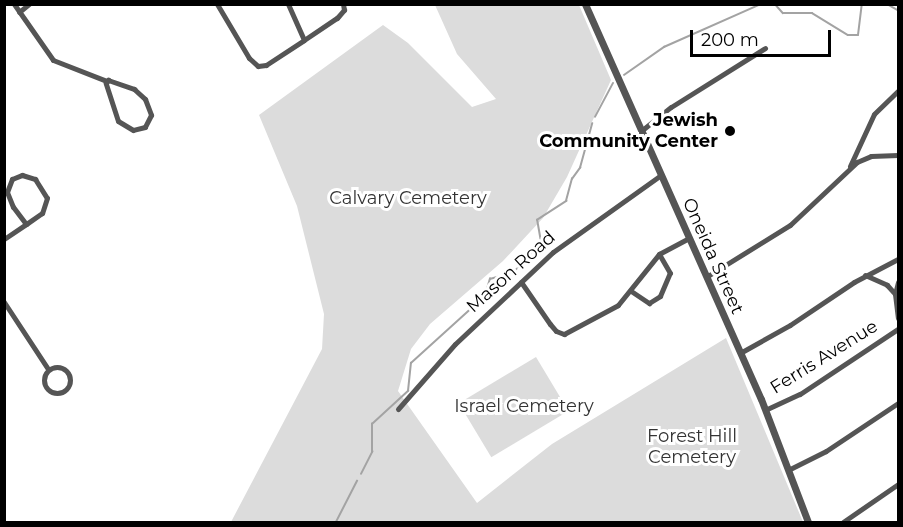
<!DOCTYPE html>
<html>
<head>
<meta charset="utf-8">
<style>
  body { margin:0 }
  #map { position:relative; width:903px; height:527px; overflow:hidden; background:#fff; font-family:Montserrat,sans-serif }
  div>[style] { position:absolute }
  [style*='--x'] { left:calc(var(--x)*1px); top:calc(var(--y)*1px); width:calc(var(--w)*1px); rotate:calc(var(--a)*1deg) }
  .green>* { inset:0; background:#dcdcdc; transform-origin:0 0 }
  .stream>* { height:1.5px; margin:-0.75px; padding:0 0.75px; transform-origin:0.75px; border-radius:0.75px; background:#a3a3a3 }
  .minor>* { height:5px; margin:-2.5px; padding:0 2.5px; transform-origin:2.5px; border-radius:2.5px; background:#555 }
  .minor>.ring { margin:-2.5px; padding:0; box-sizing:content-box; background:none; border:5px solid #555; border-radius:50% }
  .tertiary>* { height:7px; margin:-3.5px; padding:0 3.5px; transform-origin:3.5px; border-radius:3.5px; background:#555 }
  .dots>* { width:16px; height:16px; translate:-50% -50%; box-sizing:border-box; border:3px solid #fff; border-radius:50% }
  span { translate:-50% -50%; white-space:nowrap; text-align:center; line-height:1.15; -webkit-text-stroke:6px #fff; paint-order:stroke }
  .poi-label { font-size:18px; color:#000; font-weight:700 }
  .right { translate:-100% -50%; text-align:right }
  .park-label { font-size:18px; color:#333 }
  .street-label { font-size:18px; color:#000 }
  .frame { position:absolute; inset:0; border:6px solid #000; pointer-events:none }
  .scale { position:absolute; left:690px; top:30px; width:141px; height:27px; box-sizing:border-box; border:3px solid #000; border-top:0; padding-left:8px; font-size:18px; line-height:21px; white-space:nowrap; color:#000; -webkit-text-stroke:4px #fff; paint-order:stroke }
</style>
</head>
<body>
<div id="map">
  <div class="green">
    <i style="clip-path:polygon(435px 5px,579px 5px,611px 80px,567px 177px,543px 218px,503px 261px,430px 324px,411px 349px,398px 391px,477px 503px,552px 444px,726px 338px,803px 522px,231px 522px,322px 349px,324px 314px,297px 206px,259px 115px,383px 25px,408px 43px,472px 107px,496px 99px,457px 54px)"></i>
    <i style="left:536px;top:357px;width:63px;height:90px;rotate:59deg"></i>
  </div>
  <div class="stream">
    <i style="--x:775;--y:4;--w:12;--a:48"></i>
    <i style="--x:783;--y:13;--w:29;--a:0"></i>
    <i style="--x:812;--y:13;--w:42;--a:31.4"></i>
    <i style="--x:848;--y:35;--w:10;--a:0"></i>
    <i style="--x:858;--y:35;--w:31;--a:-83"></i>
    <i style="--x:887;--y:4;--w:13;--a:29"></i>
    <i style="--x:624;--y:75;--w:49;--a:-35"></i>
    <i style="--x:664;--y:47;--w:106;--a:-23.9"></i>
    <i style="--x:595;--y:117;--w:38;--a:-62"></i>
    <i style="--x:361;--y:474;--w:25;--a:-63"></i>
    <i style="--x:372;--y:452;--w:28;--a:-90"></i>
    <i style="--x:372;--y:424;--w:49;--a:-42.5"></i>
    <i style="--x:408;--y:391;--w:28;--a:-84"></i>
    <i style="--x:411;--y:363;--w:100;--a:-42.2"></i>
    <i style="--x:485;--y:296;--w:18;--a:-74"></i>
    <i style="--x:490;--y:279;--w:25;--a:-16"></i>
    <i style="--x:514;--y:272;--w:40;--a:-48"></i>
    <i style="--x:541;--y:242;--w:22;--a:-100"></i>
    <i style="--x:537;--y:220;--w:35;--a:-33"></i>
    <i style="--x:566;--y:201;--w:23;--a:-75"></i>
    <i style="--x:572;--y:179;--w:14;--a:-54"></i>
    <i style="--x:580;--y:168;--w:46;--a:-74.7"></i>
    <i style="--x:336;--y:522;--w:46;--a:-62.9"></i>
  </div>
  <div class="minor">
    <i style="--x:14;--y:4;--w:68;--a:55.1"></i>
    <i style="--x:53;--y:60;--w:58;--a:21.3"></i>
    <i style="--x:217;--y:4;--w:63;--a:59.3"></i>
    <i style="--x:249;--y:58;--w:12;--a:42"></i>
    <i style="--x:258;--y:66;--w:8;--a:-7"></i>
    <i style="--x:266;--y:65;--w:45;--a:-33.3"></i>
    <i style="--x:288;--y:4;--w:39;--a:66"></i>
    <i style="--x:304;--y:40;--w:40;--a:-34"></i>
    <i style="--x:337;--y:18;--w:11;--a:-49"></i>
    <i style="--x:344;--y:10;--w:6;--a:-99"></i>
    <i style="--x:19;--y:12;--w:13;--a:-39"></i>
    <i style="--x:108;--y:80;--w:28;--a:19"></i>
    <i style="--x:134;--y:89;--w:15;--a:42"></i>
    <i style="--x:145;--y:99;--w:17;--a:69"></i>
    <i style="--x:151;--y:115;--w:13;--a:117"></i>
    <i style="--x:145;--y:127;--w:12;--a:166"></i>
    <i style="--x:133;--y:130;--w:17;--a:-149"></i>
    <i style="--x:118;--y:121;--w:40;--a:-108"></i>
    <i style="--x:106;--y:83;--w:4;--a:-56"></i>
    <i style="--x:641;--y:131;--w:38;--a:-39"></i>
    <i style="--x:671;--y:107;--w:111;--a:-32.1"></i>
    <i style="--x:850;--y:166;--w:57;--a:-65.2"></i>
    <i style="--x:874;--y:114;--w:33;--a:-44"></i>
    <i style="--x:22;--y:175;--w:14;--a:17"></i>
    <i style="--x:35;--y:179;--w:22;--a:58"></i>
    <i style="--x:47;--y:198;--w:16;--a:108"></i>
    <i style="--x:42;--y:213;--w:19;--a:145"></i>
    <i style="--x:26;--y:224;--w:21;--a:-127"></i>
    <i style="--x:13;--y:207;--w:16;--a:-112"></i>
    <i style="--x:7;--y:192;--w:14;--a:-69"></i>
    <i style="--x:12;--y:179;--w:11;--a:-22"></i>
    <i style="--x:4;--y:239;--w:27;--a:-34"></i>
    <i style="--x:865;--y:275;--w:24;--a:24"></i>
    <i style="--x:887;--y:285;--w:12;--a:48"></i>
    <i style="--x:706;--y:277;--w:99;--a:-31.8"></i>
    <i style="--x:790;--y:225;--w:92;--a:-43.2"></i>
    <i style="--x:857;--y:162;--w:15;--a:-23"></i>
    <i style="--x:871;--y:156;--w:27;--a:-2"></i>
    <i style="--x:521;--y:282;--w:51;--a:55.4"></i>
    <i style="--x:550;--y:324;--w:9;--a:49"></i>
    <i style="--x:556;--y:331;--w:9;--a:21"></i>
    <i style="--x:564;--y:334;--w:61;--a:-28.2"></i>
    <i style="--x:618;--y:305;--w:65;--a:-51.2"></i>
    <i style="--x:659;--y:254;--w:34;--a:-28"></i>
    <i style="--x:898;--y:282;--w:12;--a:104"></i>
    <i style="--x:895;--y:294;--w:24;--a:83"></i>
    <i style="--x:631;--y:291;--w:22;--a:34"></i>
    <i style="--x:649;--y:303;--w:13;--a:-32"></i>
    <i style="--x:660;--y:296;--w:25;--a:-67"></i>
    <i style="--x:670;--y:273;--w:22;--a:-120"></i>
    <i style="--x:4;--y:302;--w:80;--a:56.7"></i>
    <i style="--x:740;--y:353;--w:57;--a:-29.2"></i>
    <i style="--x:790;--y:325;--w:77;--a:-33.9"></i>
    <i style="--x:854;--y:282;--w:50;--a:-27.6"></i>
    <i class="ring" style="left:44px;top:367px;width:21px;height:21px"></i>
    <i style="--x:398;--y:409;--w:86;--a:-48.8"></i>
    <i style="--x:455;--y:344;--w:134;--a:-43.2"></i>
    <i style="--x:553;--y:252;--w:133;--a:-35.5"></i>
    <i style="--x:765;--y:410;--w:38;--a:-25"></i>
    <i style="--x:800;--y:394;--w:118;--a:-33.6"></i>
    <i style="--x:788;--y:470;--w:42;--a:-26.6"></i>
    <i style="--x:826;--y:451;--w:87;--a:-33.7"></i>
    <i style="--x:843;--y:522;--w:67;--a:-34.6"></i>
  </div>
  <div class="tertiary">
    <i style="--x:585;--y:4;--w:432;--a:66"></i>
    <i style="--x:761;--y:399;--w:132;--a:69.1"></i>
  </div>
  <div class="dots">
    <i style="left:730px;top:131px;background:#000"></i>
  </div>
  <div class="poi-label">
    <span class="right" style="left:718px;top:131px">Jewish<br>Community Center</span>
  </div>
  <div class="park-label">
    <span style="left:408px;top:198px">Calvary Cemetery</span>
    <span style="left:524px;top:406px">Israel Cemetery</span>
    <span style="left:692px;top:447px">Forest Hill<br>Cemetery</span>
  </div>
  <div class="street-label">
    <span style="left:713px;top:256px;rotate:66deg">Oneida Street</span>
    <span style="left:511px;top:272px;rotate:-42deg">Mason Road</span>
    <span style="left:824px;top:357px;rotate:-32deg">Ferris Avenue</span>
  </div>
  <div class="frame"></div>
  <div class="scale">200 m</div>
</div>
</body>
</html>
